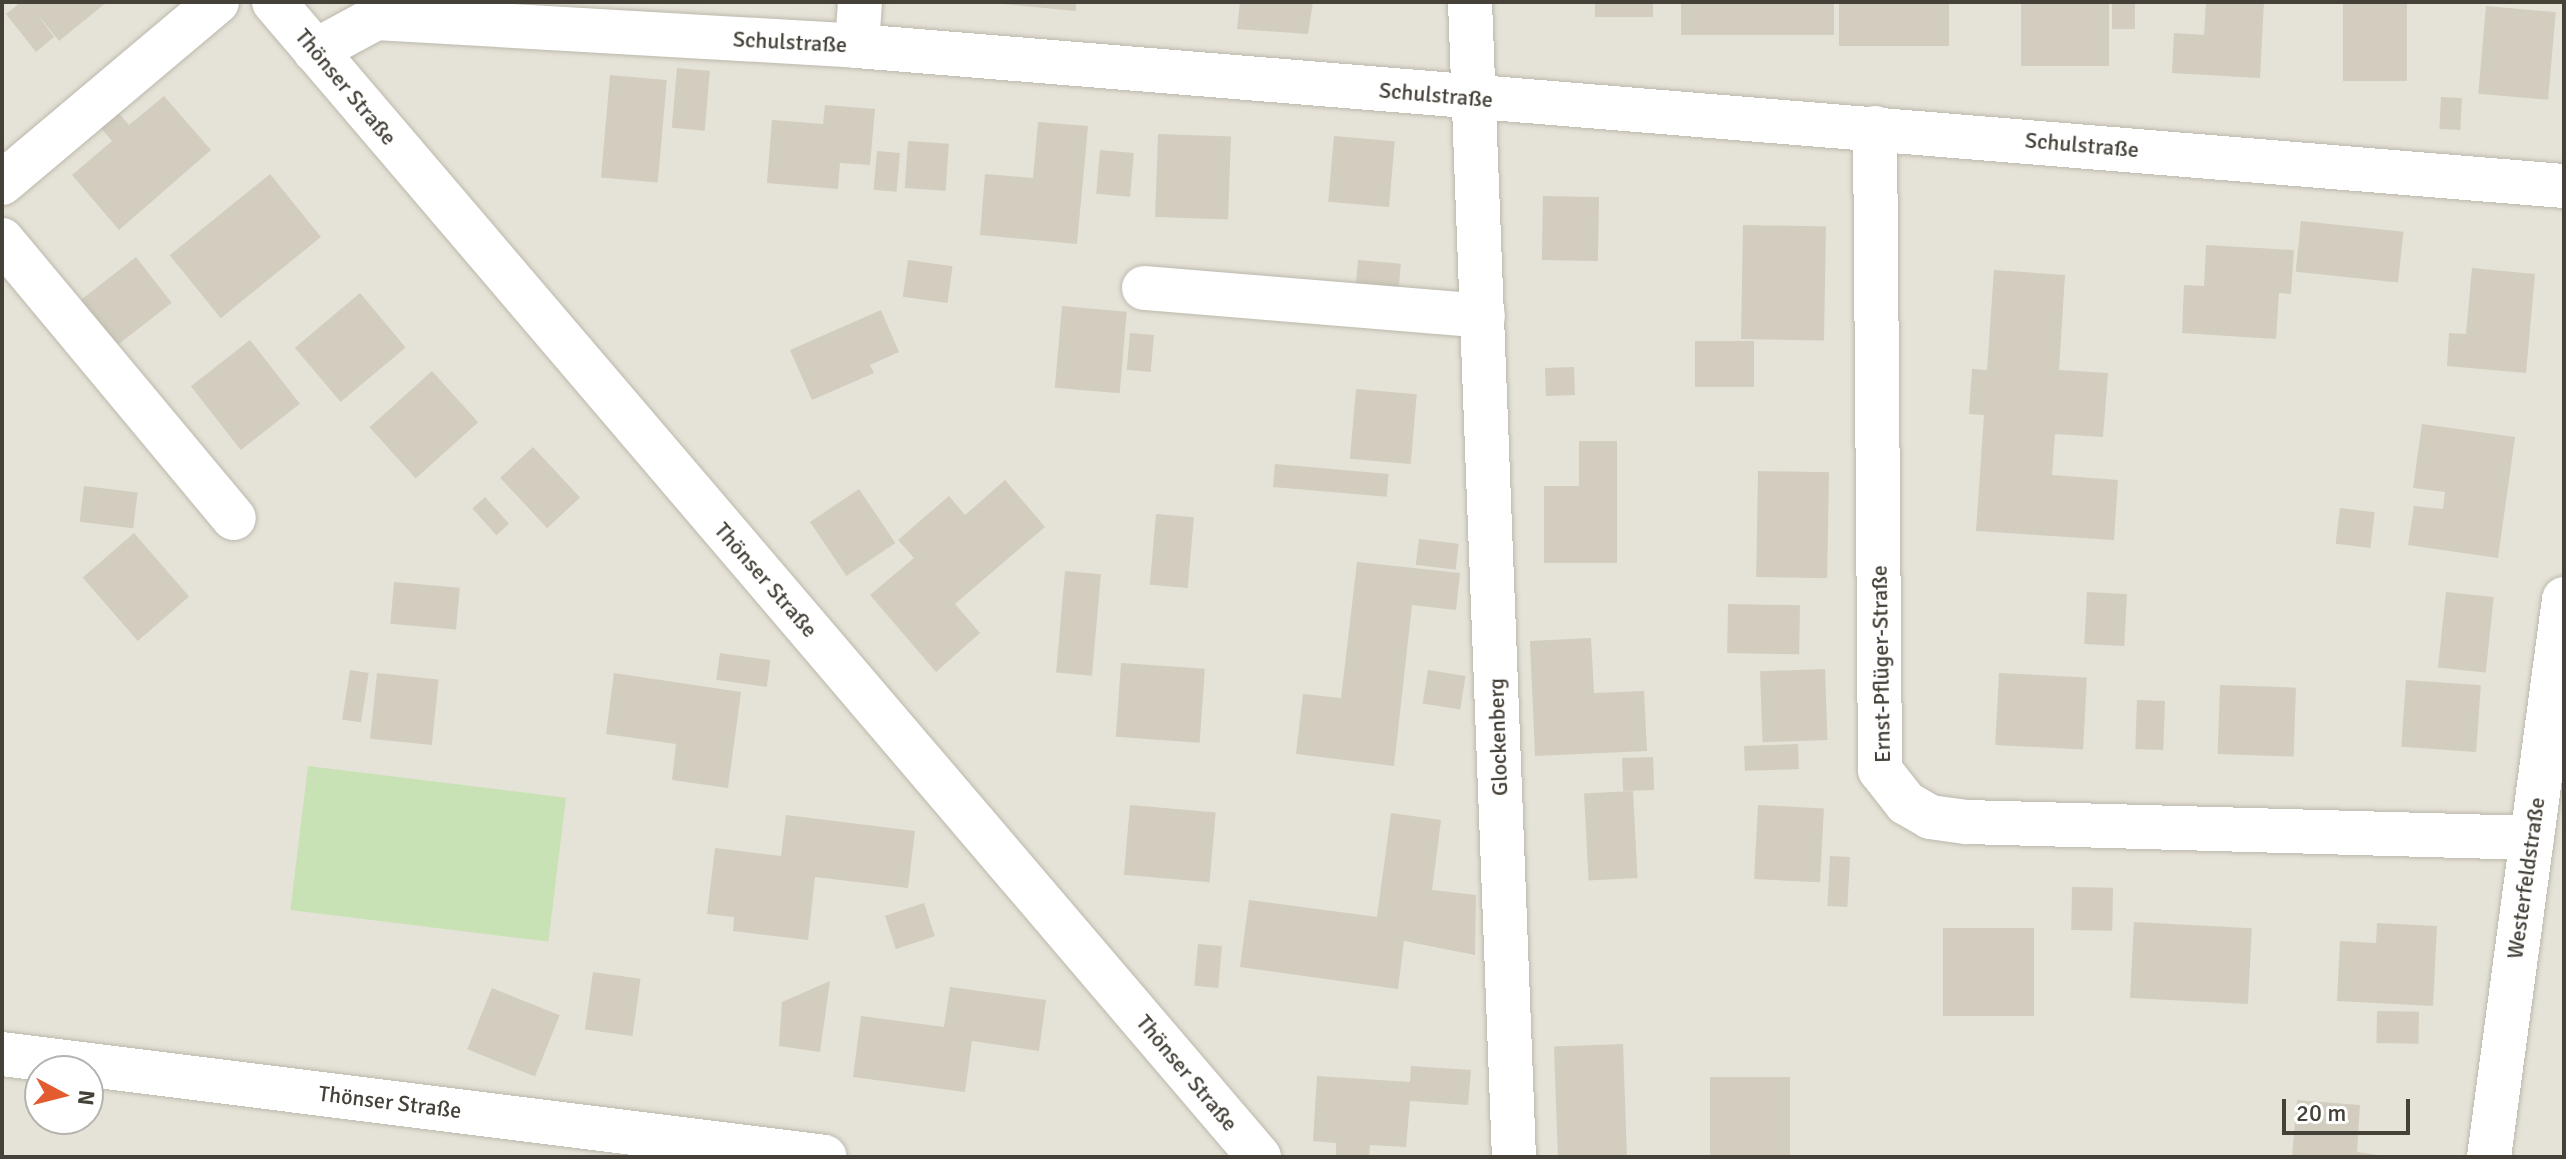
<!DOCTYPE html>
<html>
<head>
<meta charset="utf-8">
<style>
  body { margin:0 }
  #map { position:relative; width:2566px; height:1159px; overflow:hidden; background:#f2f0e8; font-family:Signika,sans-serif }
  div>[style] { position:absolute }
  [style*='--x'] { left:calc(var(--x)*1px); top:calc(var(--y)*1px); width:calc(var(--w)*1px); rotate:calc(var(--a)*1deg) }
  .residential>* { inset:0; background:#e5e2d7 }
  .green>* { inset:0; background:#c9e2b5; transform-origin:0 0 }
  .building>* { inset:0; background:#d2cdbf; transform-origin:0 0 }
  .roads { filter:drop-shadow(0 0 2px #bcb8ac) drop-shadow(0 0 2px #bcb8ac) }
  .minor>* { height:44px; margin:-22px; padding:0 22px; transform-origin:22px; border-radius:22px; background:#fff }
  span { translate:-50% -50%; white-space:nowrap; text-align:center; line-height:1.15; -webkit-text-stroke:8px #fff; paint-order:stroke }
  .street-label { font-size:22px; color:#454138 }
  .frame { position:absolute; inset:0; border:4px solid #454138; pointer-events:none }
  .north { position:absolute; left:24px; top:1055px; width:80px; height:80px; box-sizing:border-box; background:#fff; border:2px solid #b5b3af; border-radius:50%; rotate:97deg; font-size:22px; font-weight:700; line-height:32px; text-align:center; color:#454138 }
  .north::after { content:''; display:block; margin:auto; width:28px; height:36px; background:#e25c2f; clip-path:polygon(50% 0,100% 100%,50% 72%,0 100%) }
  .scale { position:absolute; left:2282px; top:1099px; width:128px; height:36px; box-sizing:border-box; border:4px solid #454138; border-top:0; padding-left:10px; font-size:24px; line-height:28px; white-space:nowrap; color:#454138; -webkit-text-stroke:6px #fff; paint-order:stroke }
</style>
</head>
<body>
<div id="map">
  <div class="residential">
    <i style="clip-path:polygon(evenodd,2px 2px,2564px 2px,2564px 1157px,2px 1157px,2px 2px,40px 1071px,88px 1071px,88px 1119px,40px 1119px,40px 1071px)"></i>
  </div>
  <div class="green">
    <i style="left:308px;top:766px;width:260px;height:145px;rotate:7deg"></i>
  </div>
  <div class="building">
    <i style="clip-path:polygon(21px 2px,107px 2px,59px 41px,35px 11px,54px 37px,36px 52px,6px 14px)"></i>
    <i style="clip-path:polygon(1003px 2px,1076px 2px,1076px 11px,1003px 4px)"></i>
    <i style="clip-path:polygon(1240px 2px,1313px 2px,1308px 34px,1237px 29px)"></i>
    <i style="left:1595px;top:2px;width:58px;height:15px"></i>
    <i style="left:1681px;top:2px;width:153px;height:33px"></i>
    <i style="left:1839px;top:2px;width:110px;height:44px"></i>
    <i style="left:2021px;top:2px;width:88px;height:64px"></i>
    <i style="left:2112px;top:2px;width:23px;height:27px"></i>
    <i style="clip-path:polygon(2206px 2px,2264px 2px,2260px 78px,2172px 73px,2174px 33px,2204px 35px)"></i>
    <i style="left:2343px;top:2px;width:64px;height:79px"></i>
    <i style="left:2486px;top:6px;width:70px;height:88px;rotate:5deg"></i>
    <i style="left:677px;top:68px;width:33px;height:60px;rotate:5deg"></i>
    <i style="left:610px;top:75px;width:57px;height:103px;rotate:5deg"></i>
    <i style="clip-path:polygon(164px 96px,211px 150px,119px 230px,72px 175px,112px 141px,99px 126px,117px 111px,129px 125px)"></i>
    <i style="left:2441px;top:97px;width:21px;height:32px;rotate:3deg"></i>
    <i style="clip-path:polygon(825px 105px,875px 109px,870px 165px,840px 163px,838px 189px,767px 183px,772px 120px,823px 124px)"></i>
    <i style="clip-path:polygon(1038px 122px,1088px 126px,1077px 244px,980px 235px,985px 174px,1033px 178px)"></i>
    <i style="left:1158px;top:134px;width:73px;height:83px;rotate:2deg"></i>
    <i style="left:1334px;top:136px;width:61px;height:66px;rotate:5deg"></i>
    <i style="left:908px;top:141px;width:41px;height:47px;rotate:4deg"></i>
    <i style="left:1100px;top:150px;width:34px;height:44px;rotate:5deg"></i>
    <i style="left:877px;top:151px;width:23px;height:39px;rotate:5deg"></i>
    <i style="left:270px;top:174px;width:81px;height:129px;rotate:51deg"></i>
    <i style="left:1543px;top:196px;width:56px;height:64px;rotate:1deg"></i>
    <i style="left:2301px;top:221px;width:103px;height:51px;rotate:6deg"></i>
    <i style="left:1743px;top:225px;width:83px;height:114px;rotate:1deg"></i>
    <i style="clip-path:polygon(2206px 245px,2294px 250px,2291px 294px,2279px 293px,2276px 339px,2182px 333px,2184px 285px,2204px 286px)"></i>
    <i style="left:136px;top:257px;width:58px;height:70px;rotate:52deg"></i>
    <i style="left:908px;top:260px;width:45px;height:37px;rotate:8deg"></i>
    <i style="left:1358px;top:260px;width:43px;height:36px;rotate:5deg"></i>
    <i style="clip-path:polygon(2472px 268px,2535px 274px,2526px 373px,2447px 366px,2449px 333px,2466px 334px)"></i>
    <i style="clip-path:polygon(1994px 270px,2065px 275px,2059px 370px,2108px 373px,2103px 437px,2055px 434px,2052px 475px,2118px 480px,2114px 540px,1976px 531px,1984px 415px,1969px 414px,1972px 369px,1987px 370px)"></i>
    <i style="left:360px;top:293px;width:71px;height:85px;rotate:50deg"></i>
    <i style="left:1062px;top:306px;width:65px;height:82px;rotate:5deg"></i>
    <i style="clip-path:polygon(881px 310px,899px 352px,870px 365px,874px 373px,812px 400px,790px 350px)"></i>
    <i style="left:1130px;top:333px;width:24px;height:37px;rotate:5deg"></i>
    <i style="left:250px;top:340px;width:81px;height:75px;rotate:52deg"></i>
    <i style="left:1695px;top:341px;width:59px;height:46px"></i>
    <i style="left:1574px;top:367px;width:28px;height:29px;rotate:88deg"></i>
    <i style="left:432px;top:371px;width:69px;height:84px;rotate:48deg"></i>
    <i style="left:1356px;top:389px;width:61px;height:70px;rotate:5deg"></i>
    <i style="clip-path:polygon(2422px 424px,2515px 437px,2498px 558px,2408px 545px,2414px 506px,2443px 509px,2445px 492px,2413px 488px)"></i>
    <i style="clip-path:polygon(1579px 441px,1617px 441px,1617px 563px,1544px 563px,1544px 486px,1579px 486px)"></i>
    <i style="left:533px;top:447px;width:69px;height:45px;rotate:47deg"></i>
    <i style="left:1275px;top:464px;width:114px;height:23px;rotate:5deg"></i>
    <i style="left:1758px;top:471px;width:71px;height:106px;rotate:1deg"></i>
    <i style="clip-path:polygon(1005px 480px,1045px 527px,955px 604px,980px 633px,936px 672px,870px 595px,914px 558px,898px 540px,949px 496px,965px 515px)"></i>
    <i style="left:84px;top:486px;width:54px;height:36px;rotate:7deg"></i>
    <i style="left:859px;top:489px;width:65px;height:59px;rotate:56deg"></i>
    <i style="left:485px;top:497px;width:36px;height:17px;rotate:48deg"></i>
    <i style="left:2340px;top:508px;width:35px;height:36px;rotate:7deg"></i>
    <i style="left:1156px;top:514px;width:38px;height:71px;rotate:5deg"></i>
    <i style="left:134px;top:533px;width:84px;height:68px;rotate:49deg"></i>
    <i style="left:1419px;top:539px;width:40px;height:26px;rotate:7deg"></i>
    <i style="clip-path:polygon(1357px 562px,1460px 573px,1456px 610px,1412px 605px,1394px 766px,1296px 754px,1303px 694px,1341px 698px)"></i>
    <i style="left:1065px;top:571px;width:36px;height:102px;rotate:5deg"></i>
    <i style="left:394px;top:582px;width:66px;height:42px;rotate:5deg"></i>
    <i style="left:2087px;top:592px;width:40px;height:52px;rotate:3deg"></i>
    <i style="left:2446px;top:592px;width:48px;height:76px;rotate:6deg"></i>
    <i style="left:1728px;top:604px;width:72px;height:49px;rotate:1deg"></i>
    <i style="clip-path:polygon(1591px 638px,1594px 693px,1644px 691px,1647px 751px,1535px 756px,1530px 641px)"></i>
    <i style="left:720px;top:653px;width:51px;height:27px;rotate:8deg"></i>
    <i style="left:1121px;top:663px;width:84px;height:74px;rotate:4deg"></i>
    <i style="left:1825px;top:669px;width:71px;height:65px;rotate:88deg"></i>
    <i style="left:350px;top:670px;width:19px;height:50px;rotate:9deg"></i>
    <i style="left:1428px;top:670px;width:38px;height:34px;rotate:9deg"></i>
    <i style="left:377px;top:673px;width:62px;height:66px;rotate:6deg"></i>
    <i style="clip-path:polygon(614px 673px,741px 692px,728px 788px,672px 780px,676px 744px,606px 734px)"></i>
    <i style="left:1999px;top:673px;width:88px;height:72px;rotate:3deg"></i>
    <i style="left:2406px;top:680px;width:75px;height:67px;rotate:4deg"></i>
    <i style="left:2220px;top:685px;width:76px;height:69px;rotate:2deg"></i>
    <i style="left:2137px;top:700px;width:28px;height:49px;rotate:2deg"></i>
    <i style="left:1798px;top:744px;width:25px;height:54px;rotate:88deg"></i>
    <i style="left:1653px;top:757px;width:33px;height:31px;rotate:88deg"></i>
    <i style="left:1633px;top:791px;width:87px;height:49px;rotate:87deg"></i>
    <i style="left:1130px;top:805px;width:86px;height:70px;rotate:5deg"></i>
    <i style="left:1758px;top:805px;width:66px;height:74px;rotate:3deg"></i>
    <i style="clip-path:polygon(1391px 813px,1441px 820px,1432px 890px,1476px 895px,1475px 955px,1404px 941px,1398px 989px,1240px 967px,1249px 900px,1377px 917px)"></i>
    <i style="clip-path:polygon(786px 815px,915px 831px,908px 888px,815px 877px,808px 940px,733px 931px,734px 917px,707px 914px,715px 848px,781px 856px)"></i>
    <i style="left:1830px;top:856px;width:20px;height:50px;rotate:3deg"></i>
    <i style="left:2072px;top:887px;width:41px;height:43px;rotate:1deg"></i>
    <i style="left:924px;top:903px;width:35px;height:41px;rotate:72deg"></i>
    <i style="left:2134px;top:922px;width:118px;height:76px;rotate:3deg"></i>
    <i style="clip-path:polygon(2377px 923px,2437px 926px,2433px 1006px,2337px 1001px,2340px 941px,2376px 943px)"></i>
    <i style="left:1943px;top:928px;width:91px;height:88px"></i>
    <i style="left:1198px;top:944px;width:24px;height:42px;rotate:5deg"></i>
    <i style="left:593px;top:972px;width:48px;height:58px;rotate:8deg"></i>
    <i style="clip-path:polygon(830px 981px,820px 1052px,779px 1046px,782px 1002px)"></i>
    <i style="clip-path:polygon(950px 987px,1046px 1000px,1039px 1051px,972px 1041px,965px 1092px,853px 1077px,861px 1016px,944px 1027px)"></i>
    <i style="left:492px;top:988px;width:73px;height:66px;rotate:22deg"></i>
    <i style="left:2377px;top:1011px;width:42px;height:32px;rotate:1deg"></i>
    <i style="left:1623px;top:1044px;width:113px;height:69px;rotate:88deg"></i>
    <i style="clip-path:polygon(1411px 1066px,1471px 1070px,1468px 1105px,1410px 1101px,1406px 1147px,1370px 1145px,1369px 1157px,1336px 1157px,1336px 1143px,1313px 1141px,1317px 1076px,1410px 1082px)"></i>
    <i style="left:1710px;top:1077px;width:80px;height:80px"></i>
    <i style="clip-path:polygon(2297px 1100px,2360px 1105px,2357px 1152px,2393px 1157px,2292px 1157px)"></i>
  </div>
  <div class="roads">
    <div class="minor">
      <i style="--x:274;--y:2;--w:1518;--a:49.54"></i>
      <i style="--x:1470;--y:2;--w:1156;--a:87.82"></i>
      <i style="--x:857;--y:46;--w:44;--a:-86.1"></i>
      <i style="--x:315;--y:51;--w:69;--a:-28.4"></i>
      <i style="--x:376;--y:18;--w:482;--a:3.3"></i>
      <i style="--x:857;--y:46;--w:1713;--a:4.69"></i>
      <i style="--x:1875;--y:128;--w:642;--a:89.55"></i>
      <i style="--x:1880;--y:770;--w:42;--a:51.8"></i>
      <i style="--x:1906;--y:803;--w:28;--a:30"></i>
      <i style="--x:1930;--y:817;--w:37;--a:8"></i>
      <i style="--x:1967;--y:822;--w:565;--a:1.62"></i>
      <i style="--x:2;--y:183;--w:281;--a:-40.1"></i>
      <i style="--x:2;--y:240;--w:362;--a:50.2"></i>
      <i style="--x:1144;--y:288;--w:340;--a:4.7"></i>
      <i style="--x:2;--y:1054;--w:829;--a:7.13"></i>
      <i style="--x:2489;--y:1157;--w:563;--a:-82.34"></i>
    </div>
  </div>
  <div class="street-label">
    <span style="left:790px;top:42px;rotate:3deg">Schulstraße</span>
    <span style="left:346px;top:87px;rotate:50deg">Thönser Straße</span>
    <span style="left:1436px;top:95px;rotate:5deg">Schulstraße</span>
    <span style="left:2082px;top:145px;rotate:5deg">Schulstraße</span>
    <span style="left:766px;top:580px;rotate:49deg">Thönser Straße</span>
    <span style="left:1881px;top:664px;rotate:-91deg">Ernst-Pflüger-Straße</span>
    <span style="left:1498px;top:737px;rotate:-92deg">Glockenberg</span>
    <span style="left:2526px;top:878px;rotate:-82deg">Westerfeldstraße</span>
    <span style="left:1187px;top:1073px;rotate:50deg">Thönser Straße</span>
    <span style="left:390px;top:1102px;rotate:7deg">Thönser Straße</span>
  </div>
  <div class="frame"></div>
  <div class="north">N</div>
  <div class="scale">20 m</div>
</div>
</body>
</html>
